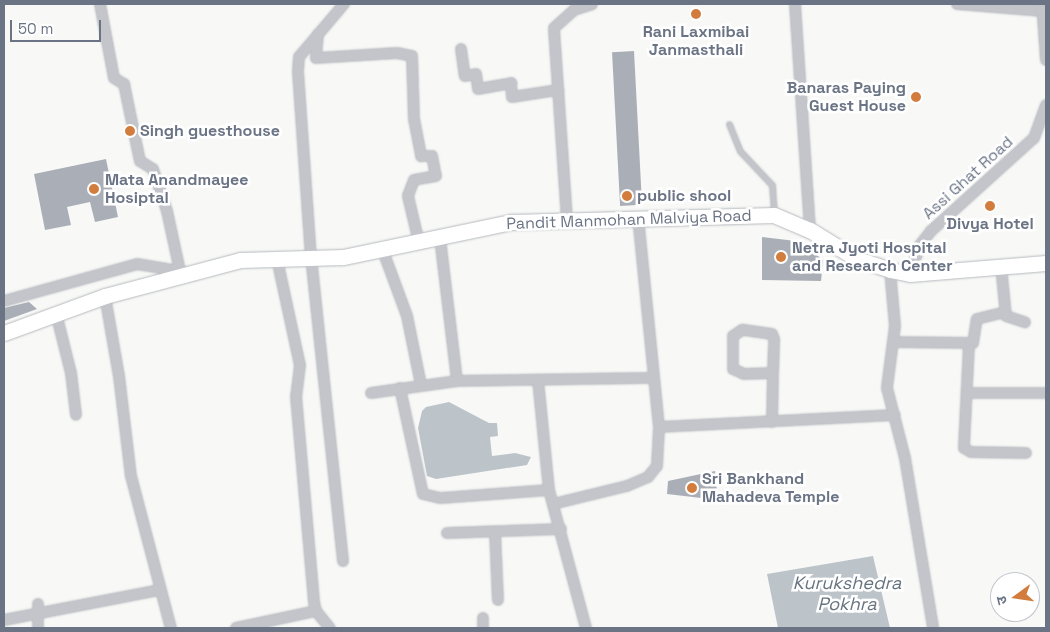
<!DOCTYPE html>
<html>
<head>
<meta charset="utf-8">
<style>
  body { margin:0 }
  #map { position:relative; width:1050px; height:632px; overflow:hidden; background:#f8f9f7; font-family:"Space Grotesk","Noto Sans Devanagari",sans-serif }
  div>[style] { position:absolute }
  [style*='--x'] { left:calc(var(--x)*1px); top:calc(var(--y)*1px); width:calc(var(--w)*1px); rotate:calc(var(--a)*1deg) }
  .water>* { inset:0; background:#bcc3c9 }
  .building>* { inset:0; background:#aaafb7; transform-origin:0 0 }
  .roads { filter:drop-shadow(0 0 1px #b6b9be) drop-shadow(0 0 1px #b6b9be) }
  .lane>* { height:5px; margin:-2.5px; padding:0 2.5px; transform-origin:2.5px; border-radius:2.5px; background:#c3c5ca }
  .street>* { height:10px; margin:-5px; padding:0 5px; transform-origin:5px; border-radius:5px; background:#c3c5ca }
  .secondary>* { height:15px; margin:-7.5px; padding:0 7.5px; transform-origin:7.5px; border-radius:7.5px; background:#fff }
  .dots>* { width:14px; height:14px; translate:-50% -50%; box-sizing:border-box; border:2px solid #fff; border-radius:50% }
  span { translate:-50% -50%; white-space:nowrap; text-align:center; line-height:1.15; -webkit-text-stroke:5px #fff; paint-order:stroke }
  .poi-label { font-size:16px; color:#6b7485; font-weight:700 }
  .right { translate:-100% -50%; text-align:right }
  .left { translate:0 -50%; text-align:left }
  .street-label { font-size:16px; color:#6b7485 }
  .water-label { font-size:18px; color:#67747f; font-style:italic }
  .frame { position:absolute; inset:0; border:5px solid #6b7485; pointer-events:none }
  .north { position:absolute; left:990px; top:572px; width:50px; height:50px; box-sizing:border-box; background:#fff; border:1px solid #c4c7ce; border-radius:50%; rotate:256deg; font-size:14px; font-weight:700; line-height:20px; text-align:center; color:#6b7485 }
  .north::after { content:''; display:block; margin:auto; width:18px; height:22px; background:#d27d3e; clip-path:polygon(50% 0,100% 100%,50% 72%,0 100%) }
  .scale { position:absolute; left:10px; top:20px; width:91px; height:22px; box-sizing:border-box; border:2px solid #6b7485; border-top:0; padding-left:6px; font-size:15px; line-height:18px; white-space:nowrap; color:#6b7485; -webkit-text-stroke:4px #fff; paint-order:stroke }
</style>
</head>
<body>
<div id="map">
  <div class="water">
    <i style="clip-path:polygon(449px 402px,489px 423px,497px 423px,498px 436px,490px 437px,492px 456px,515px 453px,531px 457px,527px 465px,436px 479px,427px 476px,418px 428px,422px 411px,426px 407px)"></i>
    <i style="clip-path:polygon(873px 556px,890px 628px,778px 628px,767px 574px)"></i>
  </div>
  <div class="building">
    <i style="left:634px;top:51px;width:154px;height:22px;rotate:87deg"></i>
    <i style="clip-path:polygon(106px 159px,118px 217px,95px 222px,90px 202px,67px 207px,71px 225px,45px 230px,34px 174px)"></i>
    <i style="clip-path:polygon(762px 237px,796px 241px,807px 247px,823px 260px,821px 281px,762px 280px)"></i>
    <i style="clip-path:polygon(29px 302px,37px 309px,4px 321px,4px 308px)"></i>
    <i style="clip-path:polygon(715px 471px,718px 500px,667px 494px,668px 481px)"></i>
  </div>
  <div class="roads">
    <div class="lane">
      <i style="--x:729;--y:124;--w:29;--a:68"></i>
      <i style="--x:740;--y:151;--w:47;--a:46.7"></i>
      <i style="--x:772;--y:185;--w:28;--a:86"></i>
    </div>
    <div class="street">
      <i style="--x:100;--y:4;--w:75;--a:79.3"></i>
      <i style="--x:114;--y:78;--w:12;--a:31"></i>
      <i style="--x:124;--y:84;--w:79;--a:78.3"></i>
      <i style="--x:140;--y:161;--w:15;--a:32"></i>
      <i style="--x:153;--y:169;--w:44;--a:71.6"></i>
      <i style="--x:167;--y:211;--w:61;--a:77.8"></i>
      <i style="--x:795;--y:4;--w:226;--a:86.2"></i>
      <i style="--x:957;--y:4;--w:86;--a:4.7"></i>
      <i style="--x:1042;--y:4;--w:56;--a:85.9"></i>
      <i style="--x:318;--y:34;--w:24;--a:95"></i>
      <i style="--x:316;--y:58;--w:81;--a:-3.5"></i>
      <i style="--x:397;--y:53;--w:15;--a:11"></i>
      <i style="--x:412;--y:56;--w:63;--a:88.2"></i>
      <i style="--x:414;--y:119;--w:38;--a:79"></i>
      <i style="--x:421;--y:156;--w:11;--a:0"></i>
      <i style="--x:432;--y:156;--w:20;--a:79"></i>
      <i style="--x:436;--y:176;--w:22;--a:170"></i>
      <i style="--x:414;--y:180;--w:17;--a:111"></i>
      <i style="--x:408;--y:196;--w:48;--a:76.8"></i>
      <i style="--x:461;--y:49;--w:27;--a:82"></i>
      <i style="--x:465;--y:76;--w:11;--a:-10"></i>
      <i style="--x:476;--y:74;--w:15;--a:82"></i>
      <i style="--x:478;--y:89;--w:34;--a:-10"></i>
      <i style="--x:511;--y:83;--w:14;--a:86"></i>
      <i style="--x:512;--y:97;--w:47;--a:-8.7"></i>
      <i style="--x:567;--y:220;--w:192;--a:-93.9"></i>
      <i style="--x:554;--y:28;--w:27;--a:-42"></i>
      <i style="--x:574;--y:10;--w:19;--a:-18"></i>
      <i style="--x:440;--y:238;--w:144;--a:83.2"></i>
      <i style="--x:383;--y:251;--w:69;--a:69.7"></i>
      <i style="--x:407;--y:316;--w:70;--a:78.5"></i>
      <i style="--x:277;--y:259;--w:108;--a:77.8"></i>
      <i style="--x:300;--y:365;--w:31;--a:97"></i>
      <i style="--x:296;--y:396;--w:207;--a:85"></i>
      <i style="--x:314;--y:602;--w:9;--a:77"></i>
      <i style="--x:316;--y:611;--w:22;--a:51"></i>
      <i style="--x:1001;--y:266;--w:50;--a:84.3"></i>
      <i style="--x:1006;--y:316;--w:20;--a:18"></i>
      <i style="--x:890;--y:270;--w:56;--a:84.9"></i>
      <i style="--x:895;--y:326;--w:63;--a:97.4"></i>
      <i style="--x:887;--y:388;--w:72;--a:75.6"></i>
      <i style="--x:905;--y:458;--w:172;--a:80.6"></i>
      <i style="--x:910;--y:274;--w:31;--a:-71"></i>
      <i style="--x:920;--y:245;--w:18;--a:-52"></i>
      <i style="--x:931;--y:231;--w:139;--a:-42.1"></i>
      <i style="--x:1034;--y:138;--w:35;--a:-70"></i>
      <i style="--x:105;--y:296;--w:81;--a:80.1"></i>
      <i style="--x:119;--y:376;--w:101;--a:83.2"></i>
      <i style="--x:131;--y:476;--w:157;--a:75.3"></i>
      <i style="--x:4;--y:301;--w:138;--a:-15.5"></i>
      <i style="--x:137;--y:264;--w:50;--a:9.3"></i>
      <i style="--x:56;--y:313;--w:62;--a:76"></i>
      <i style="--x:71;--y:373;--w:42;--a:83.2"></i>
      <i style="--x:894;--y:342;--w:79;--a:0.7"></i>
      <i style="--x:973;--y:343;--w:24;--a:-81"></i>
      <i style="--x:977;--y:319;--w:29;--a:-14"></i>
      <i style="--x:969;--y:344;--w:104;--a:92.8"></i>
      <i style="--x:964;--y:448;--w:8;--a:30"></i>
      <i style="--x:971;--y:452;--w:55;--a:1"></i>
      <i style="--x:538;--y:380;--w:111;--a:84.3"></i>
      <i style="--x:549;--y:490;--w:143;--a:75"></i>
      <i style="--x:400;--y:388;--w:108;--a:77.8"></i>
      <i style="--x:423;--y:494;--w:18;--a:13"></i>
      <i style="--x:441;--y:498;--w:108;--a:-4.2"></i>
      <i style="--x:371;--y:393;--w:87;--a:-7.9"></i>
      <i style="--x:457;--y:381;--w:197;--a:-0.9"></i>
      <i style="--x:967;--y:393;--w:79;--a:0"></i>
      <i style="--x:772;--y:422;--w:49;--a:-88.8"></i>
      <i style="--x:773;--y:373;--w:34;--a:-88"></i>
      <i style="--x:774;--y:339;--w:5;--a:-112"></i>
      <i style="--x:772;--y:334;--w:30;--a:-172"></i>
      <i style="--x:742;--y:330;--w:11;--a:146"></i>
      <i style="--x:733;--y:336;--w:33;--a:90"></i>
      <i style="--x:733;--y:369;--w:12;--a:24"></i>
      <i style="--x:744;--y:374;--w:29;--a:-2"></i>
      <i style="--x:659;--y:427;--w:236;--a:-2.9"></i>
      <i style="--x:553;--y:504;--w:76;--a:-13.7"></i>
      <i style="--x:627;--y:486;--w:23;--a:-23"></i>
      <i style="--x:648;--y:477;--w:14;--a:-51"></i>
      <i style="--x:657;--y:466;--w:39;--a:-87"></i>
      <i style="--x:659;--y:427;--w:210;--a:-95.7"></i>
      <i style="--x:495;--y:532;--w:68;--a:87.5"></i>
      <i style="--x:447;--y:533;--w:114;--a:-2"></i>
      <i style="--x:343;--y:561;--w:305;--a:-96"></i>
      <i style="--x:311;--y:258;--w:187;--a:-94"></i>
      <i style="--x:298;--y:71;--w:14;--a:-86"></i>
      <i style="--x:299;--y:57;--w:70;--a:-49.7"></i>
      <i style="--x:4;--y:620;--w:159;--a:-10.9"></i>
      <i style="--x:38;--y:628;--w:24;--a:-90"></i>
      <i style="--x:236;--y:628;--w:82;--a:-12"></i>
      <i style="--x:483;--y:628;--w:10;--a:-90"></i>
    </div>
    <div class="secondary">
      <i style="--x:4;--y:333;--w:108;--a:-20.1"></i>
      <i style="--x:105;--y:296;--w:140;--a:-14.9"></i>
      <i style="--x:240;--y:260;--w:103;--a:-1.7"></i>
      <i style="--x:343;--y:257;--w:172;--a:-11.8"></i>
      <i style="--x:511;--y:222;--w:263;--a:-1.5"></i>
      <i style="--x:774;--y:215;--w:39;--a:23"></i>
      <i style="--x:810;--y:230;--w:55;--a:31.7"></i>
      <i style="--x:857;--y:259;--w:35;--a:18"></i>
      <i style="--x:890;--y:270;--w:20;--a:11"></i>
      <i style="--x:910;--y:274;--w:136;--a:-4.6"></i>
    </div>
  </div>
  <div class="dots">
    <i style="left:696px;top:14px;background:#d27d3e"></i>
    <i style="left:916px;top:97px;background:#d27d3e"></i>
    <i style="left:130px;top:131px;background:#d27d3e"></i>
    <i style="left:94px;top:189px;background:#d27d3e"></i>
    <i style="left:627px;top:196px;background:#d27d3e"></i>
    <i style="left:990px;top:206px;background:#d27d3e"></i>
    <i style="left:781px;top:257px;background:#d27d3e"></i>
    <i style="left:692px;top:488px;background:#d27d3e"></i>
  </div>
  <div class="poi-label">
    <span style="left:696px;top:41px">Rani Laxmibai<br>Janmasthali</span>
    <span class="right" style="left:906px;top:97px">Banaras Paying<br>Guest House</span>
    <span class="left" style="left:140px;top:131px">Singh guesthouse</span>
    <span class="left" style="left:105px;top:189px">Mata Anandmayee<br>Hosiptal</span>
    <span class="left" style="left:637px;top:196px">public shool</span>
    <span style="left:990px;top:224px">Divya Hotel</span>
    <span class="left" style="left:792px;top:257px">Netra Jyoti Hospital<br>and Research Center</span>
    <span class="left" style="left:702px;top:488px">Sri Bankhand<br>Mahadeva Temple</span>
  </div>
  <div class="street-label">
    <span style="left:968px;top:178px;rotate:-42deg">Assi Ghat Road</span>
    <span style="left:629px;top:220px;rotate:-2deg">Pandit Manmohan Malviya Road</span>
  </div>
  <div class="water-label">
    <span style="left:847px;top:594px">Kurukshedra<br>Pokhra</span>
  </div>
  <div class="frame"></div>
  <div class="north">उ</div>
  <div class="scale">50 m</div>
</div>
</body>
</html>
